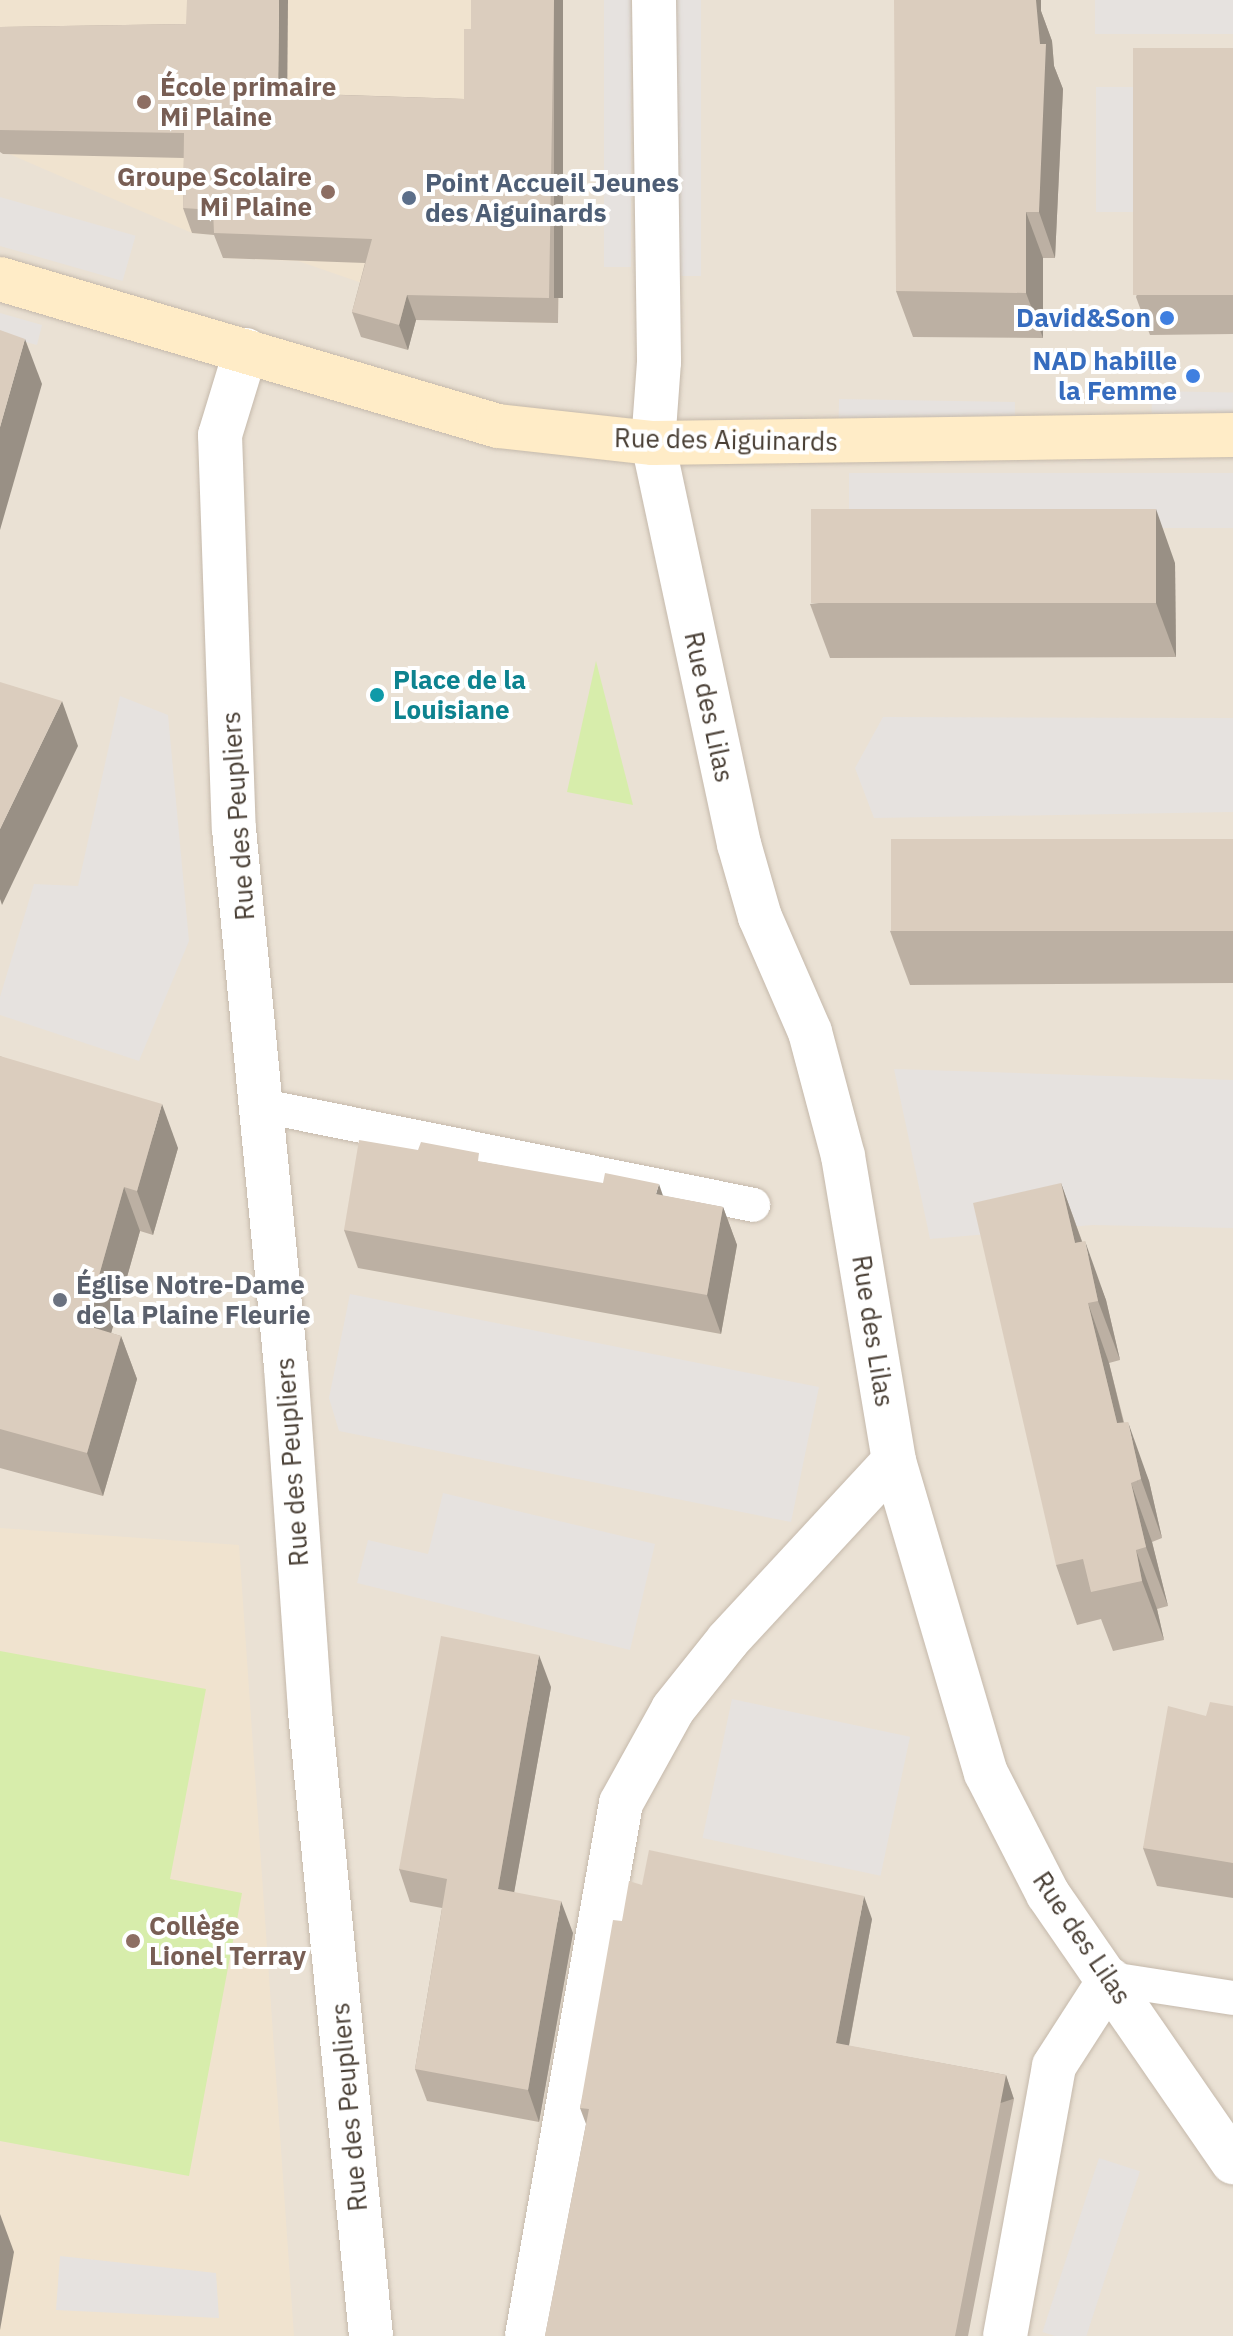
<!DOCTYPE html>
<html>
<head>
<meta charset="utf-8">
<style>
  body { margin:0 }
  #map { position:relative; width:1233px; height:2336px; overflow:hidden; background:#f5efe7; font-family:"IBM Plex Sans",sans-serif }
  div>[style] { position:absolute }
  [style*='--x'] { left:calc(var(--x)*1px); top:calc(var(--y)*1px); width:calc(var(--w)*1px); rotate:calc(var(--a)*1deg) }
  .residential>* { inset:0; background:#eae1d4; transform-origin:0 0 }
  .education>* { inset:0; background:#f0e3cf }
  .green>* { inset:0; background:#d7edab }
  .parking>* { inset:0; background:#e6e2df; transform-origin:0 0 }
  .roads { filter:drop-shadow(0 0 2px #c5b9ab) drop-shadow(0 0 2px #c5b9ab) }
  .lane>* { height:34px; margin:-17px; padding:0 17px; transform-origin:17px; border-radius:17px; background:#fff }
  .street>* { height:44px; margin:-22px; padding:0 22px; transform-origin:22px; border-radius:22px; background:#fff }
  .secondary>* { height:44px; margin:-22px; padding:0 22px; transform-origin:22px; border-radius:22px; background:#ffecc7 }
  .wall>* { inset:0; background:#bcb0a3 }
  .shaded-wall>* { inset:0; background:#999085; transform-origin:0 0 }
  .building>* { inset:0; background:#dbcdbe; transform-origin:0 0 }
  .dots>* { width:22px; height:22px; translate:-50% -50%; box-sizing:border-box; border:4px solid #fff; border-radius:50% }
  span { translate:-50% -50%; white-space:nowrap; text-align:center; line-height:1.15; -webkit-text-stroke:8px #fff; paint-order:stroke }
  .education-label { font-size:26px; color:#785e54; font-weight:700 }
  .left { translate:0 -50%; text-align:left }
  .right { translate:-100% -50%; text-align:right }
  .service-label { font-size:26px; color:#4e5e75; font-weight:700 }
  .shop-label { font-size:26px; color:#366cbe; font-weight:700 }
  .street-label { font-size:26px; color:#493f35 }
  .culture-label { font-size:26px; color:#0d838f; font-weight:700 }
  .worship-label { font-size:26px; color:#5b616d; font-weight:700 }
</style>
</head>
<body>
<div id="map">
  <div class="residential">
    <i style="left:0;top:0;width:1233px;height:2336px"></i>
  </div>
  <div class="education">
    <i style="clip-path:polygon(0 0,563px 0,558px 323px,472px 321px,298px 261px,223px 258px,222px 235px,192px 233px,0 150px)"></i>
    <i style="clip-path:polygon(0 1528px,239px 1545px,294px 2336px,0 2336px)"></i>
  </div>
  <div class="green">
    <i style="clip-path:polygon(596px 661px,633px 805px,567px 792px)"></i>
    <i style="clip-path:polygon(0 1651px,206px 1689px,170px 1879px,242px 1893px,189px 2176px,0 2141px)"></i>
  </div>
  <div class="parking">
    <i style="left:604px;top:0;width:27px;height:267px"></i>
    <i style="left:671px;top:0;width:30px;height:276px"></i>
    <i style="left:1095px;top:0;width:138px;height:34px"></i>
    <i style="left:1233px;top:87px;width:125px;height:137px;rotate:90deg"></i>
    <i style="left:0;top:197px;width:141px;height:47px;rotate:16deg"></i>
    <i style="clip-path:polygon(0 313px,42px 325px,37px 345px,0 335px)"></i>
    <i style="left:1152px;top:391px;width:81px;height:22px;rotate:1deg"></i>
    <i style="left:839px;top:399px;width:176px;height:22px;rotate:1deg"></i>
    <i style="left:1233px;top:473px;width:55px;height:384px;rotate:90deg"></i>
    <i style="clip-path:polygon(120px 696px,168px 715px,189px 941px,139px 1061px,0 1015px,0 997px,34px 884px,78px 886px)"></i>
    <i style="clip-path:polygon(883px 717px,1233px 718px,1233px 812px,874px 818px,855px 768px)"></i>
    <i style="clip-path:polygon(894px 1069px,1233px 1080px,1233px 1228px,1093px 1225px,930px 1239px)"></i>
    <i style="clip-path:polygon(350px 1294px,819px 1387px,791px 1522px,339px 1431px,329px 1398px)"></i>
    <i style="clip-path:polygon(443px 1493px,655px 1544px,630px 1650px,357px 1583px,368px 1540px,428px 1554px)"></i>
    <i style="left:732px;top:1699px;width:182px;height:142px;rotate:12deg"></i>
    <i style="left:1099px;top:2158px;width:43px;height:183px;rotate:18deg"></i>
    <i style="clip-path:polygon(60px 2256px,216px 2273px,219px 2318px,56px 2310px)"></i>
  </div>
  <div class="roads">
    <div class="lane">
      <i style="--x:263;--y:1106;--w:500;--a:11.4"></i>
      <i style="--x:1110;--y:1979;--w:124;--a:8.8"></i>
    </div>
    <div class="street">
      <i style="--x:654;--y:0;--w:362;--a:89.2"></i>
      <i style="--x:659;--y:362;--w:81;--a:94.2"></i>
      <i style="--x:653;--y:443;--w:410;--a:77.9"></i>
      <i style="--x:739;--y:844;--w:76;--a:74"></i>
      <i style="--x:760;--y:917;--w:125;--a:66.5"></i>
      <i style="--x:810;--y:1032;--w:128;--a:75.1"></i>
      <i style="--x:843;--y:1156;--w:309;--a:80.5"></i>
      <i style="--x:894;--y:1461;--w:325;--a:73.6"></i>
      <i style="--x:986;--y:1773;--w:136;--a:62.9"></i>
      <i style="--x:1048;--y:1894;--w:326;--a:55.4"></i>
      <i style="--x:246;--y:350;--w:89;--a:107"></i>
      <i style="--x:220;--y:435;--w:394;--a:88"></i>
      <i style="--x:234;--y:829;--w:541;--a:84.48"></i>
      <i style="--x:286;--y:1367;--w:346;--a:86"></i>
      <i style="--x:310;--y:1712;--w:627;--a:84.42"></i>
      <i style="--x:527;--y:2336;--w:541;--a:-80"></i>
      <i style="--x:621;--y:1803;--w:107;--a:-61"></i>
      <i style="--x:673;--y:1709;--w:88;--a:-51.4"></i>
      <i style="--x:728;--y:1640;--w:244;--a:-47.2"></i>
      <i style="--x:1005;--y:2336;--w:274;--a:-79.7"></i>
      <i style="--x:1054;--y:2066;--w:103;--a:-57.2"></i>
    </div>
    <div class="secondary">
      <i style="--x:0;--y:279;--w:519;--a:16.45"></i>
      <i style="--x:498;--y:426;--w:156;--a:6.3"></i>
      <i style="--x:653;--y:443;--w:580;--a:-0.79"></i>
    </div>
  </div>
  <div class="wall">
    <i style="clip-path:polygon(471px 0,563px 0,558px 323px,416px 320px,408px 350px,361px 337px,352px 312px,365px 263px,223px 258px,214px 235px,192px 233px,183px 208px,184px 158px,3px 154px,0 152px,0 27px,186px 24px,287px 93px,464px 99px,471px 29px)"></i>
    <i style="clip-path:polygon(1041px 0,1041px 11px,1052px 41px,1054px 66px,1063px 89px,1055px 258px,1043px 258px,1043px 338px,913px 337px,896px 291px)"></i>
    <i style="clip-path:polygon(1233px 48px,1233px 334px,1150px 335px,1136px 297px)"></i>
    <i style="clip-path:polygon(1175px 563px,1176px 657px,830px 658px,810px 604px)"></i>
    <i style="clip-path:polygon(1233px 839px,1233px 983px,910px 985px,890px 931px)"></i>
    <i style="clip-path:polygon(0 1056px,178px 1148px,153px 1235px,140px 1231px,111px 1333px,121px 1336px,137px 1379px,103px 1496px,0 1468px)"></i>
    <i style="clip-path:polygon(482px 1162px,723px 1207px,737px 1245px,721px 1334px,358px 1268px,344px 1230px)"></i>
    <i style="clip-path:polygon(1061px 1183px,1082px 1241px,1106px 1300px,1120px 1360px,1109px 1363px,1124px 1422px,1149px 1481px,1162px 1538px,1152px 1542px,1168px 1606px,1157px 1609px,1164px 1640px,1113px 1651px,1101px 1619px,1077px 1625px,1056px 1565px)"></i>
    <i style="clip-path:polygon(551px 1687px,514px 1892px,573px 1933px,539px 2122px,427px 2101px,415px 2069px,442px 1908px,410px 1902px,399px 1869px)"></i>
    <i style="clip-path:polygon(1233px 1706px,1233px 1898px,1157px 1886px,1143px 1848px,1206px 1716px)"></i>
    <i style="clip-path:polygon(642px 1885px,872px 1919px,849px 2046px,1006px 2075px,1014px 2099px,968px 2336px,545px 2336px,586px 2124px,580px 2108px,622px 1921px)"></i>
  </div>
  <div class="shaded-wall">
    <i style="clip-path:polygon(279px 0,288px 0,287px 117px,278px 93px)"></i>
    <i style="left:554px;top:0;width:9px;height:298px"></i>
    <i style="clip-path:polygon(1026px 0,1041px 0,1041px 11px,1052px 41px,1054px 66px,1063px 89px,1055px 258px,1039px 212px,1040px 44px)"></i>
    <i style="clip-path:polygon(1026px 212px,1043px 258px,1043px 338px,1026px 293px)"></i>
    <i style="clip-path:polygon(407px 295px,416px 320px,408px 350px,399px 325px)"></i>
    <i style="clip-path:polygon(25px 339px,42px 384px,0 530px,0 427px)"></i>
    <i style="clip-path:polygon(1156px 509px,1175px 563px,1176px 657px,1156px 603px)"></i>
    <i style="clip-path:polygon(62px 701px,78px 746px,2px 905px,0 899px,0 829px)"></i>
    <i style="clip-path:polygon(162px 1104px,178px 1148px,153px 1235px,137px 1191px)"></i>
    <i style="clip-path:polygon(1061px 1183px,1082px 1242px,1075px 1243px)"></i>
    <i style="clip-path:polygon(659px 1184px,672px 1222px,656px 1194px)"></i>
    <i style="clip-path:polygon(124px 1187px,140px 1231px,101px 1369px,85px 1325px)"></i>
    <i style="clip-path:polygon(723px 1207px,737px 1245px,721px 1334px,707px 1295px)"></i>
    <i style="clip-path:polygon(1085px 1241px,1106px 1300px,1120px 1360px,1098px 1301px)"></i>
    <i style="clip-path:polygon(1088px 1303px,1109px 1363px,1138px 1483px,1117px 1423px)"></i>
    <i style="clip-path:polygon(121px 1336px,137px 1379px,103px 1496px,87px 1453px)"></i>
    <i style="clip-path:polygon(1128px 1422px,1149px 1481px,1162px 1538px,1141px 1479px)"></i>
    <i style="clip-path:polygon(1131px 1483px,1152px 1542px,1168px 1606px,1146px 1547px)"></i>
    <i style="clip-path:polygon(1136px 1550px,1157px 1609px,1164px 1640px,1142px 1581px)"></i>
    <i style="clip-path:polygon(539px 1655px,551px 1687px,509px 1921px,498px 1889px)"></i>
    <i style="clip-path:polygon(864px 1896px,872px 1919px,845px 2066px,836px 2043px)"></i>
    <i style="clip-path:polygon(561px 1901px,573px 1933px,539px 2122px,528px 2090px)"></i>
    <i style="left:1006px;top:2075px;width:25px;height:266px;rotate:72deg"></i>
    <i style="clip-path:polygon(0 2214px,14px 2252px,0 2330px)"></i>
  </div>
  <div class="building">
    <i style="clip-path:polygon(187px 0,279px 0,278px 93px,464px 99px,464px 29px,471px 29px,471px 0,554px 0,549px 298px,407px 295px,399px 325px,352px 312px,372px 239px,214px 233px,213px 210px,183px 208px,184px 133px,0 130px,0 27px,186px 24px)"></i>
    <i style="clip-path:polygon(894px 0,1036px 0,1040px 44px,1046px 44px,1039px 212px,1026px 212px,1026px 293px,896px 291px)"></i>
    <i style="left:1233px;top:48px;width:247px;height:100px;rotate:90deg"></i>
    <i style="clip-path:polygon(0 330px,25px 339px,0 427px)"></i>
    <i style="left:1156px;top:509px;width:94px;height:345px;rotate:90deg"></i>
    <i style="clip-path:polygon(0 682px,62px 701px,0 829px)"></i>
    <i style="left:891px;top:839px;width:342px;height:92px"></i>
    <i style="clip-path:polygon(0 1056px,162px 1104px,137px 1191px,124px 1187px,85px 1325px,121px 1336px,87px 1453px,0 1429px)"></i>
    <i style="clip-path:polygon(359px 1140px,418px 1150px,421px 1142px,479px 1153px,478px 1161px,603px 1183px,605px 1173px,659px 1184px,656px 1194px,723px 1207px,707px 1295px,344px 1230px)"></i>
    <i style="clip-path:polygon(1061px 1183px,1075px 1243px,1085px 1241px,1098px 1301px,1088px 1303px,1117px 1423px,1128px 1422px,1141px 1479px,1131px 1483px,1146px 1547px,1136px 1550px,1142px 1581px,1091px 1592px,1083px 1559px,1056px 1565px,973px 1203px)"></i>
    <i style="clip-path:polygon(441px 1636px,539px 1655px,498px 1889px,561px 1901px,528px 2090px,415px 2069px,447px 1879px,399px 1869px)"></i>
    <i style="clip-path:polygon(1210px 1702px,1233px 1706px,1233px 1863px,1143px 1848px,1168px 1706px,1206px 1716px)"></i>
    <i style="clip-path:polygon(649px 1850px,864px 1896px,836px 2043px,1006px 2075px,955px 2336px,545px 2336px,589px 2109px,580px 2108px,613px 1920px,622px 1921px,629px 1881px,642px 1885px)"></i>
  </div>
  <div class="dots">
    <i style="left:144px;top:102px;background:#8d6e63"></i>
    <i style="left:328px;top:192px;background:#8d6e63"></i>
    <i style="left:409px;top:198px;background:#5c6f8a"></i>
    <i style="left:1167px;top:318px;background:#3f7fe0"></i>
    <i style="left:1193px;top:376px;background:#3f7fe0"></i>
    <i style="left:377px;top:695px;background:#0f9aa8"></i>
    <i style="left:60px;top:1300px;background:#6b7280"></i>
    <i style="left:133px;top:1941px;background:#8d6e63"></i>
  </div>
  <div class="education-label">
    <span class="left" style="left:160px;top:102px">École primaire<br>Mi Plaine</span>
    <span class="right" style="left:312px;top:192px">Groupe Scolaire<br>Mi Plaine</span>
    <span class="left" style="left:149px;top:1941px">Collège<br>Lionel Terray</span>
  </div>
  <div class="service-label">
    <span class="left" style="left:425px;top:198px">Point Accueil Jeunes<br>des Aiguinards</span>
  </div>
  <div class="shop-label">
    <span class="right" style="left:1151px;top:318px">David&amp;Son</span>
    <span class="right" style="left:1177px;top:376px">NAD habille<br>la Femme</span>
  </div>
  <div class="street-label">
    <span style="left:726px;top:440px;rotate:1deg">Rue des Aiguinards</span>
    <span style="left:709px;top:707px;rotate:78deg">Rue des Lilas</span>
    <span style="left:238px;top:816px;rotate:-94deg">Rue des Peupliers</span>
    <span style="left:873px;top:1331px;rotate:81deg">Rue des Lilas</span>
    <span style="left:292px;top:1462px;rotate:-94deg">Rue des Peupliers</span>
    <span style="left:1082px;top:1938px;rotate:56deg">Rue des Lilas</span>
    <span style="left:349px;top:2107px;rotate:-95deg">Rue des Peupliers</span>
  </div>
  <div class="culture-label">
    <span class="left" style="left:393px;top:695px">Place de la<br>Louisiane</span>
  </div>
  <div class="worship-label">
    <span class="left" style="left:76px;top:1300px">Église Notre-Dame<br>de la Plaine Fleurie</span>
  </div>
</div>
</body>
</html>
